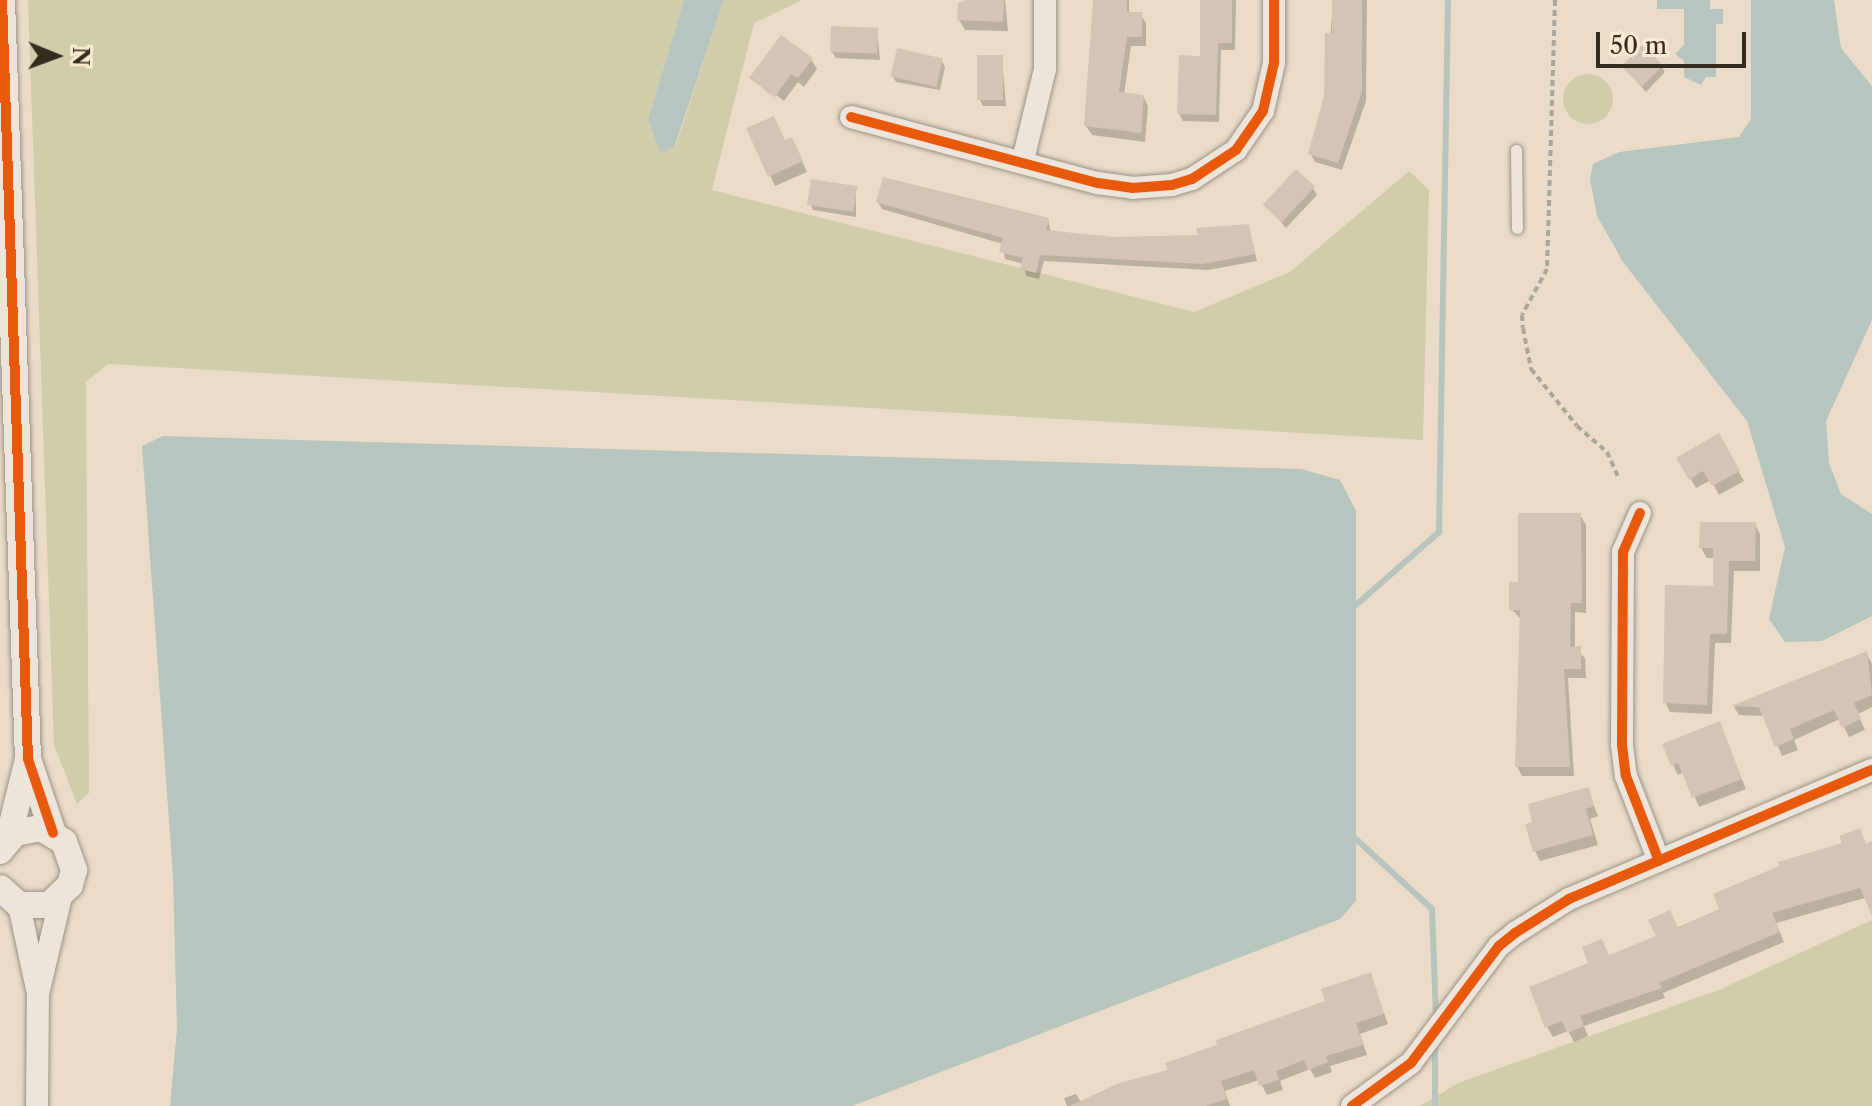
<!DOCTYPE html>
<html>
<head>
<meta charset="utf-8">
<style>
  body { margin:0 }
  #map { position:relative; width:1872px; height:1106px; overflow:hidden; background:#eadcc8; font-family:"Libre Caslon Text",serif }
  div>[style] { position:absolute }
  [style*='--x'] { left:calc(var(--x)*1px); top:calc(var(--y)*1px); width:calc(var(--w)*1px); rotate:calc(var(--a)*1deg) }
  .green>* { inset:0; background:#d0ceaa }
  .round { border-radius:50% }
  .water>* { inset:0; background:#b8c4be }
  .shadow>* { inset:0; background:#0003 }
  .stream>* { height:6px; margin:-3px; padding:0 3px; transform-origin:3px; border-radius:3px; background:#b8c4be }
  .building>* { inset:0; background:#d5c4b5; transform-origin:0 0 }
  .path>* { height:4px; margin-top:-2px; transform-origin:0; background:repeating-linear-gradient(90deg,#aba69d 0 6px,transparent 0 10px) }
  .roads { filter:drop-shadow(0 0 2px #9c9386) drop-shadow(0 0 2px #9c9386) }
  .service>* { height:11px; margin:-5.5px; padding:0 5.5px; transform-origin:5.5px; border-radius:5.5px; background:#ede5dc }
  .minor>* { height:22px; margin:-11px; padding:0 11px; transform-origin:11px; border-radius:11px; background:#ede5dc }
  .tertiary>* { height:26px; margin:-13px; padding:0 13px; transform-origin:13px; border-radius:13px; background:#ede5dc }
  .cycleway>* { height:10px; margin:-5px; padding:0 5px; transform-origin:5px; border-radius:5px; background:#e8590c }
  span { translate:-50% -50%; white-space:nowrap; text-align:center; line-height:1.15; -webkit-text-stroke:6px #faead2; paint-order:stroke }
  .north { position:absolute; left:16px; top:16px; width:80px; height:80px; -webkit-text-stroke:6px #faead2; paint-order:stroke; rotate:91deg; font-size:22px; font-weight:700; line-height:32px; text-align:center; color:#352c1f }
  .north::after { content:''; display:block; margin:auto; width:28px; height:36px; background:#352c1f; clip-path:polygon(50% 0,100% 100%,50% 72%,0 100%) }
  .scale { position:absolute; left:1596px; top:32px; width:150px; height:36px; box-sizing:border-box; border:4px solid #352c1f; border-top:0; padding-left:10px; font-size:24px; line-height:28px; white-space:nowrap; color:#352c1f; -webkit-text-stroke:6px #faead2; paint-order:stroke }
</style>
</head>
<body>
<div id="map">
  <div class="green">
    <i style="clip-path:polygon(28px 0,684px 0,648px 119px,676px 145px,724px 0,802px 0,754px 23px,712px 190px,1194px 312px,1290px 272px,1409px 171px,1429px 190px,1423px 440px,108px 364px,86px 382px,89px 793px,77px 804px,54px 745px)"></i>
    <i class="round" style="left:1563px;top:74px;width:50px;height:50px"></i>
    <i style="clip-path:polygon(1872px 920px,1872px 1106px,1420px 1106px,1458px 1083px,1721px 989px)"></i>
  </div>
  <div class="water">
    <i style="clip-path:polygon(684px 0,724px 0,675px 145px,661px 154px,648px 119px)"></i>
    <i style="clip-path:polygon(1657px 0,1710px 0,1710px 9px,1723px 9px,1723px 24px,1716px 24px,1716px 77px,1706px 77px,1701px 85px,1684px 77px,1684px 61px,1675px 54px,1684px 45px,1684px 9px,1657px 9px)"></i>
    <i style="clip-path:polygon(1751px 0,1834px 0,1841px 48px,1872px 86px,1872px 320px,1826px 421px,1829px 463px,1841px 494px,1872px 514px,1872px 616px,1822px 641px,1785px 642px,1769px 619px,1785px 547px,1747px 421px,1623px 262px,1597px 216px,1590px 179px,1593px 164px,1619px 152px,1739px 137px,1751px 119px)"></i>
    <i style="clip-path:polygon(163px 436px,1301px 469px,1340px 480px,1356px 511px,1356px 901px,1340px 919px,852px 1106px,170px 1106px,177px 1029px,173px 876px,142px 446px)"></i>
  </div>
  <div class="shadow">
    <i style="clip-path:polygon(967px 0,1005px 0,1008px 31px,965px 30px,959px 20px)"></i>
    <i style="clip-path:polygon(1094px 0,1129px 0,1129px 14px,1140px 14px,1146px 23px,1146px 46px,1131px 46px,1124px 95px,1143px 96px,1148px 106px,1145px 142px,1092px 135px,1086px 126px)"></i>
    <i style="clip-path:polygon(1201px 0,1236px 0,1235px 50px,1221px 50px,1219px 122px,1183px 121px,1179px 114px,1202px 58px)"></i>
    <i style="clip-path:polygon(1333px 0,1367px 0,1366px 101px,1342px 170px,1315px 162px,1310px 153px,1326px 97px)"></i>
    <i style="clip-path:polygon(877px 30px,880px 60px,836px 58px,832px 52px)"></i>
    <i style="clip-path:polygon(1002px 57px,1006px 106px,983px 106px,980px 100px)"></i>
    <i style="clip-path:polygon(811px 59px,817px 69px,804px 87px,798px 82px,784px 101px,757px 81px,781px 105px,752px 78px)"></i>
    <i style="clip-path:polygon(942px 61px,945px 67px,940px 90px,896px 82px,892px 75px)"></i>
    <i style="clip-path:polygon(1661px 66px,1665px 72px,1646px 92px,1624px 67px)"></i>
    <i style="clip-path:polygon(749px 129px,797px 149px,807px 172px,775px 186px)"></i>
    <i style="clip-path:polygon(856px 188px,856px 217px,813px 210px,810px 204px)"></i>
    <i style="clip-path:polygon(1313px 188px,1317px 195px,1286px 228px,1266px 205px)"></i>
    <i style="clip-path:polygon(878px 202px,1048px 220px,1051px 232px,1114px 239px,1200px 237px,1248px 226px,1257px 261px,1208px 270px,1044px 261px,1039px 279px,1026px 276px,1024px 264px,1005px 259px,1003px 244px,882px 209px)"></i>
    <i style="clip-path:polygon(1718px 436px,1744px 481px,1719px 495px,1711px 480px,1696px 488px,1679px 459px)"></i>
    <i style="clip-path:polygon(1580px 515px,1586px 525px,1586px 613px,1575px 612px,1575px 649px,1585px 658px,1586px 678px,1568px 678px,1574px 776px,1522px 776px,1517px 766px,1521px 619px,1511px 609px,1520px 584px)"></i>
    <i style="clip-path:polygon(1755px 524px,1760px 534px,1760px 571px,1734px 571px,1731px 643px,1715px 643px,1712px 714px,1670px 712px,1665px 702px,1715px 588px,1715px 558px,1707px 558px,1701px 548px)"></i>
    <i style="clip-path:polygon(1866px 653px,1872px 664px,1872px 707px,1858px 714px,1865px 730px,1849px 737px,1840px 719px,1794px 740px,1798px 750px,1782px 756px,1765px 716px,1739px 715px,1734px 707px)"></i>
    <i style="clip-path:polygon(1720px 726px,1746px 789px,1699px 807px,1684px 772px,1678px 775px,1673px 765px)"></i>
    <i style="clip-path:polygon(1588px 790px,1598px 816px,1590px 819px,1598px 845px,1540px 861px,1535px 851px)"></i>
    <i style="clip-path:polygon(1872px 843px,1872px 896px,1776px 923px,1784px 942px,1663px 993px,1665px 998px,1584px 1026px,1588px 1036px,1574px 1042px,1568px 1031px,1553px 1037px,1547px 1027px,1610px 957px)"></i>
    <i style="clip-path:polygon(1370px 975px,1388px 1024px,1360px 1034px,1367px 1055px,1330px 1066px,1332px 1072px,1315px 1078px,1310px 1069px,1280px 1081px,1283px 1090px,1267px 1095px,1259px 1080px,1225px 1091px,1230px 1106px,1067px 1106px,1064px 1098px,1076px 1094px,1081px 1102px,1170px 1072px,1168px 1064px,1327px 1002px)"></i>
  </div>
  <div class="stream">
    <i style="--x:1356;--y:605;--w:111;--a:-41.3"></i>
    <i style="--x:1439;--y:532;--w:532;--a:-89.03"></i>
    <i style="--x:1356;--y:839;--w:103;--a:42.6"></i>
    <i style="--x:1432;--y:909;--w:109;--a:87.9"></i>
    <i style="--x:1435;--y:1106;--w:65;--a:-90"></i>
  </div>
  <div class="building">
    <i style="clip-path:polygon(966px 0,1004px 0,1003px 22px,957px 20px,958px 3px)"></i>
    <i style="clip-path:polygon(1093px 0,1127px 0,1127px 12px,1142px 12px,1142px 37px,1127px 37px,1119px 92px,1144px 95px,1141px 133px,1084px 126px)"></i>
    <i style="clip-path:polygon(1200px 0,1232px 0,1232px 43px,1218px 43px,1216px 115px,1177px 114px,1179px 55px,1200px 56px)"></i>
    <i style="clip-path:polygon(1332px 0,1362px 0,1362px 91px,1338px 163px,1308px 154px,1324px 96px,1325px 33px,1332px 33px)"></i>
    <i style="left:831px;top:26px;width:47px;height:26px;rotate:2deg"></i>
    <i style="clip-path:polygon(781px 35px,813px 58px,798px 78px,791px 74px,775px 97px,749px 78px)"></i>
    <i style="left:1642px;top:45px;width:29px;height:30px;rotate:44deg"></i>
    <i style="left:897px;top:48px;width:47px;height:29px;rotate:13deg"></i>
    <i style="left:977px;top:55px;width:26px;height:45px"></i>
    <i style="clip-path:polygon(774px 116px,785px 140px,792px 137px,803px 161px,768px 177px,746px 128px)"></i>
    <i style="left:1296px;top:169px;width:26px;height:49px;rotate:43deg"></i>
    <i style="clip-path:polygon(883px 177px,1049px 218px,1046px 230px,1114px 237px,1198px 235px,1196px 228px,1249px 224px,1255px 254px,1203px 264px,1040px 255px,1036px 273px,1020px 269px,1023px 258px,999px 252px,1003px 238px,876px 202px)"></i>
    <i style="left:811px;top:179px;width:47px;height:26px;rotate:9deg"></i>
    <i style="clip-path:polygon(1719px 433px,1740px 471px,1712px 486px,1703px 471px,1689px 480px,1676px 458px)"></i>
    <i style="clip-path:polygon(1518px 513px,1581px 513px,1582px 603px,1571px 603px,1570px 647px,1581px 646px,1581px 669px,1564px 669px,1570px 767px,1515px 767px,1520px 610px,1509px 610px,1509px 582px,1518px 582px)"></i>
    <i style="clip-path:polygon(1700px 522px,1756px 522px,1755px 561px,1729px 561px,1727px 634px,1710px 634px,1707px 705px,1663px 703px,1665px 585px,1713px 586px,1713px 548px,1699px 548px)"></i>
    <i style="clip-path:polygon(1867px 651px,1872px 695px,1854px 703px,1861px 719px,1842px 728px,1834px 710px,1790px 729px,1794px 739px,1775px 747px,1759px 707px,1731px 706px)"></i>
    <i style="clip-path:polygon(1720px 721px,1742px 779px,1692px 798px,1678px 763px,1671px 766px,1662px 744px)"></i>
    <i style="clip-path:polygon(1589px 787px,1594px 806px,1586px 809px,1593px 835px,1533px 852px,1525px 824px,1532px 822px,1528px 804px)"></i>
    <i style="clip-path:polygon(1860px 828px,1866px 844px,1872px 841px,1872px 916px,1860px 888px,1772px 913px,1780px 932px,1659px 983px,1662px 988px,1580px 1016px,1584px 1026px,1567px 1033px,1562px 1021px,1545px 1028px,1529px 987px,1588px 963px,1582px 947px,1602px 939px,1609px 955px,1656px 936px,1648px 920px,1670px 910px,1678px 928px,1719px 909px,1713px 894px,1779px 866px,1778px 862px,1842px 843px,1839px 836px)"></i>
    <i style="clip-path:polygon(1371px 972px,1384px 1014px,1356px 1023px,1363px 1045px,1326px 1056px,1328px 1062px,1308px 1070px,1304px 1060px,1276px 1071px,1279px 1080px,1259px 1086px,1254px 1070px,1221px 1081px,1227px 1099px,1206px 1106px,1070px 1106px,1119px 1083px,1168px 1070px,1165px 1063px,1217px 1045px,1216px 1040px,1325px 1001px,1321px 989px)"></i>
  </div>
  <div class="path">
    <i style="--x:1555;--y:0;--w:269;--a:91.7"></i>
    <i style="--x:1547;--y:269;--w:52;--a:118.5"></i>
    <i style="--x:1522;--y:315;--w:13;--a:86"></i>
    <i style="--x:1523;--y:328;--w:42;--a:79"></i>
    <i style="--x:1531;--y:369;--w:73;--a:51.1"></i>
    <i style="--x:1577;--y:426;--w:40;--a:41"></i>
    <i style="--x:1607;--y:452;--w:30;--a:66"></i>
  </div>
  <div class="roads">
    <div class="service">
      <i style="--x:1516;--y:150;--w:78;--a:89.3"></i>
    </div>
    <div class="minor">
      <i style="--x:851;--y:117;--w:256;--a:15"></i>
      <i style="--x:1098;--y:183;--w:34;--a:8"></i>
      <i style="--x:1132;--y:188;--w:40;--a:-4.3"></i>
      <i style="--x:1172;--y:185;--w:21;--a:-17"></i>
      <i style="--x:1192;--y:179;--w:53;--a:-33.4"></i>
      <i style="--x:1236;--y:150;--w:47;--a:-55.3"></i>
      <i style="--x:1263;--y:111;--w:49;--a:-77.1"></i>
      <i style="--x:1274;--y:63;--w:63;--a:-90"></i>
      <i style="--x:1023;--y:160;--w:94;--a:-76.4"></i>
      <i style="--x:1045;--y:69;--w:69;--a:-90"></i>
      <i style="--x:1640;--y:513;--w:43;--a:113.6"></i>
      <i style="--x:1623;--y:552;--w:193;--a:90.3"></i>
      <i style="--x:1622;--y:745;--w:31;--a:83"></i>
      <i style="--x:1626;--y:776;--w:91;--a:68.8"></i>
      <i style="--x:19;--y:905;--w:86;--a:77.9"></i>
      <i style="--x:37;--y:1106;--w:112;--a:-89.5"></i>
      <i style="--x:38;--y:994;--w:100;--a:-76.7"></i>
      <i style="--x:1352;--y:1106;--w:73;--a:-36.1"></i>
      <i style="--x:1411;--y:1063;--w:146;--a:-53.1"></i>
      <i style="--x:1499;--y:946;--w:21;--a:-39"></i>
      <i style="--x:1515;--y:933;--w:64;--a:-32.2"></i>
      <i style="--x:1569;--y:899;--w:329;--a:-23.1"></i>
    </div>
    <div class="tertiary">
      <i style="--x:2;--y:0;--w:759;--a:88.04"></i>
      <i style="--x:28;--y:759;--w:78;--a:71.3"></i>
      <i style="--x:8;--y:840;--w:83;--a:-76.1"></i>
      <i style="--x:0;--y:851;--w:23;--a:-50"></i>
      <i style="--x:15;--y:833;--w:26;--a:-11"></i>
      <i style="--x:41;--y:828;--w:27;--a:31"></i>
      <i style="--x:64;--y:842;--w:30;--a:70"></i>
      <i style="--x:74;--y:870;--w:16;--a:105"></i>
      <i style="--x:70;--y:885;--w:29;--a:136"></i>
      <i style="--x:49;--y:905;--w:30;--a:180"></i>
      <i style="--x:19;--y:905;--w:25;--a:-138"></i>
    </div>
  </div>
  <div class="cycleway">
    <i style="--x:2;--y:0;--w:759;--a:88.04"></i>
    <i style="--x:28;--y:759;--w:78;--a:71.3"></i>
    <i style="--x:851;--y:117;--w:256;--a:15"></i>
    <i style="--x:1098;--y:183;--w:34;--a:8"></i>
    <i style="--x:1132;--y:188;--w:40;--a:-4.3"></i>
    <i style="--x:1172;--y:185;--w:21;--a:-17"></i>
    <i style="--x:1192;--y:179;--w:53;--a:-33.4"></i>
    <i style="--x:1236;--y:150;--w:47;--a:-55.3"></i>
    <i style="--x:1263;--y:111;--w:49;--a:-77.1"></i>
    <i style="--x:1274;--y:63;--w:63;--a:-90"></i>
    <i style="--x:1640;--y:513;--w:43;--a:113.6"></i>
    <i style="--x:1623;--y:552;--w:193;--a:90.3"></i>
    <i style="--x:1622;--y:745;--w:31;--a:83"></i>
    <i style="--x:1626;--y:776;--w:91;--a:68.8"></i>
    <i style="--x:1352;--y:1106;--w:73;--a:-36.1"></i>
    <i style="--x:1411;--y:1063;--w:146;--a:-53.1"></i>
    <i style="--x:1499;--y:946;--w:21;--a:-39"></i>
    <i style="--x:1515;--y:933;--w:64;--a:-32.2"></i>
    <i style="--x:1569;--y:899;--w:329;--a:-23.1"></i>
  </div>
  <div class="north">N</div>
  <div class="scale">50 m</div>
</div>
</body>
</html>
